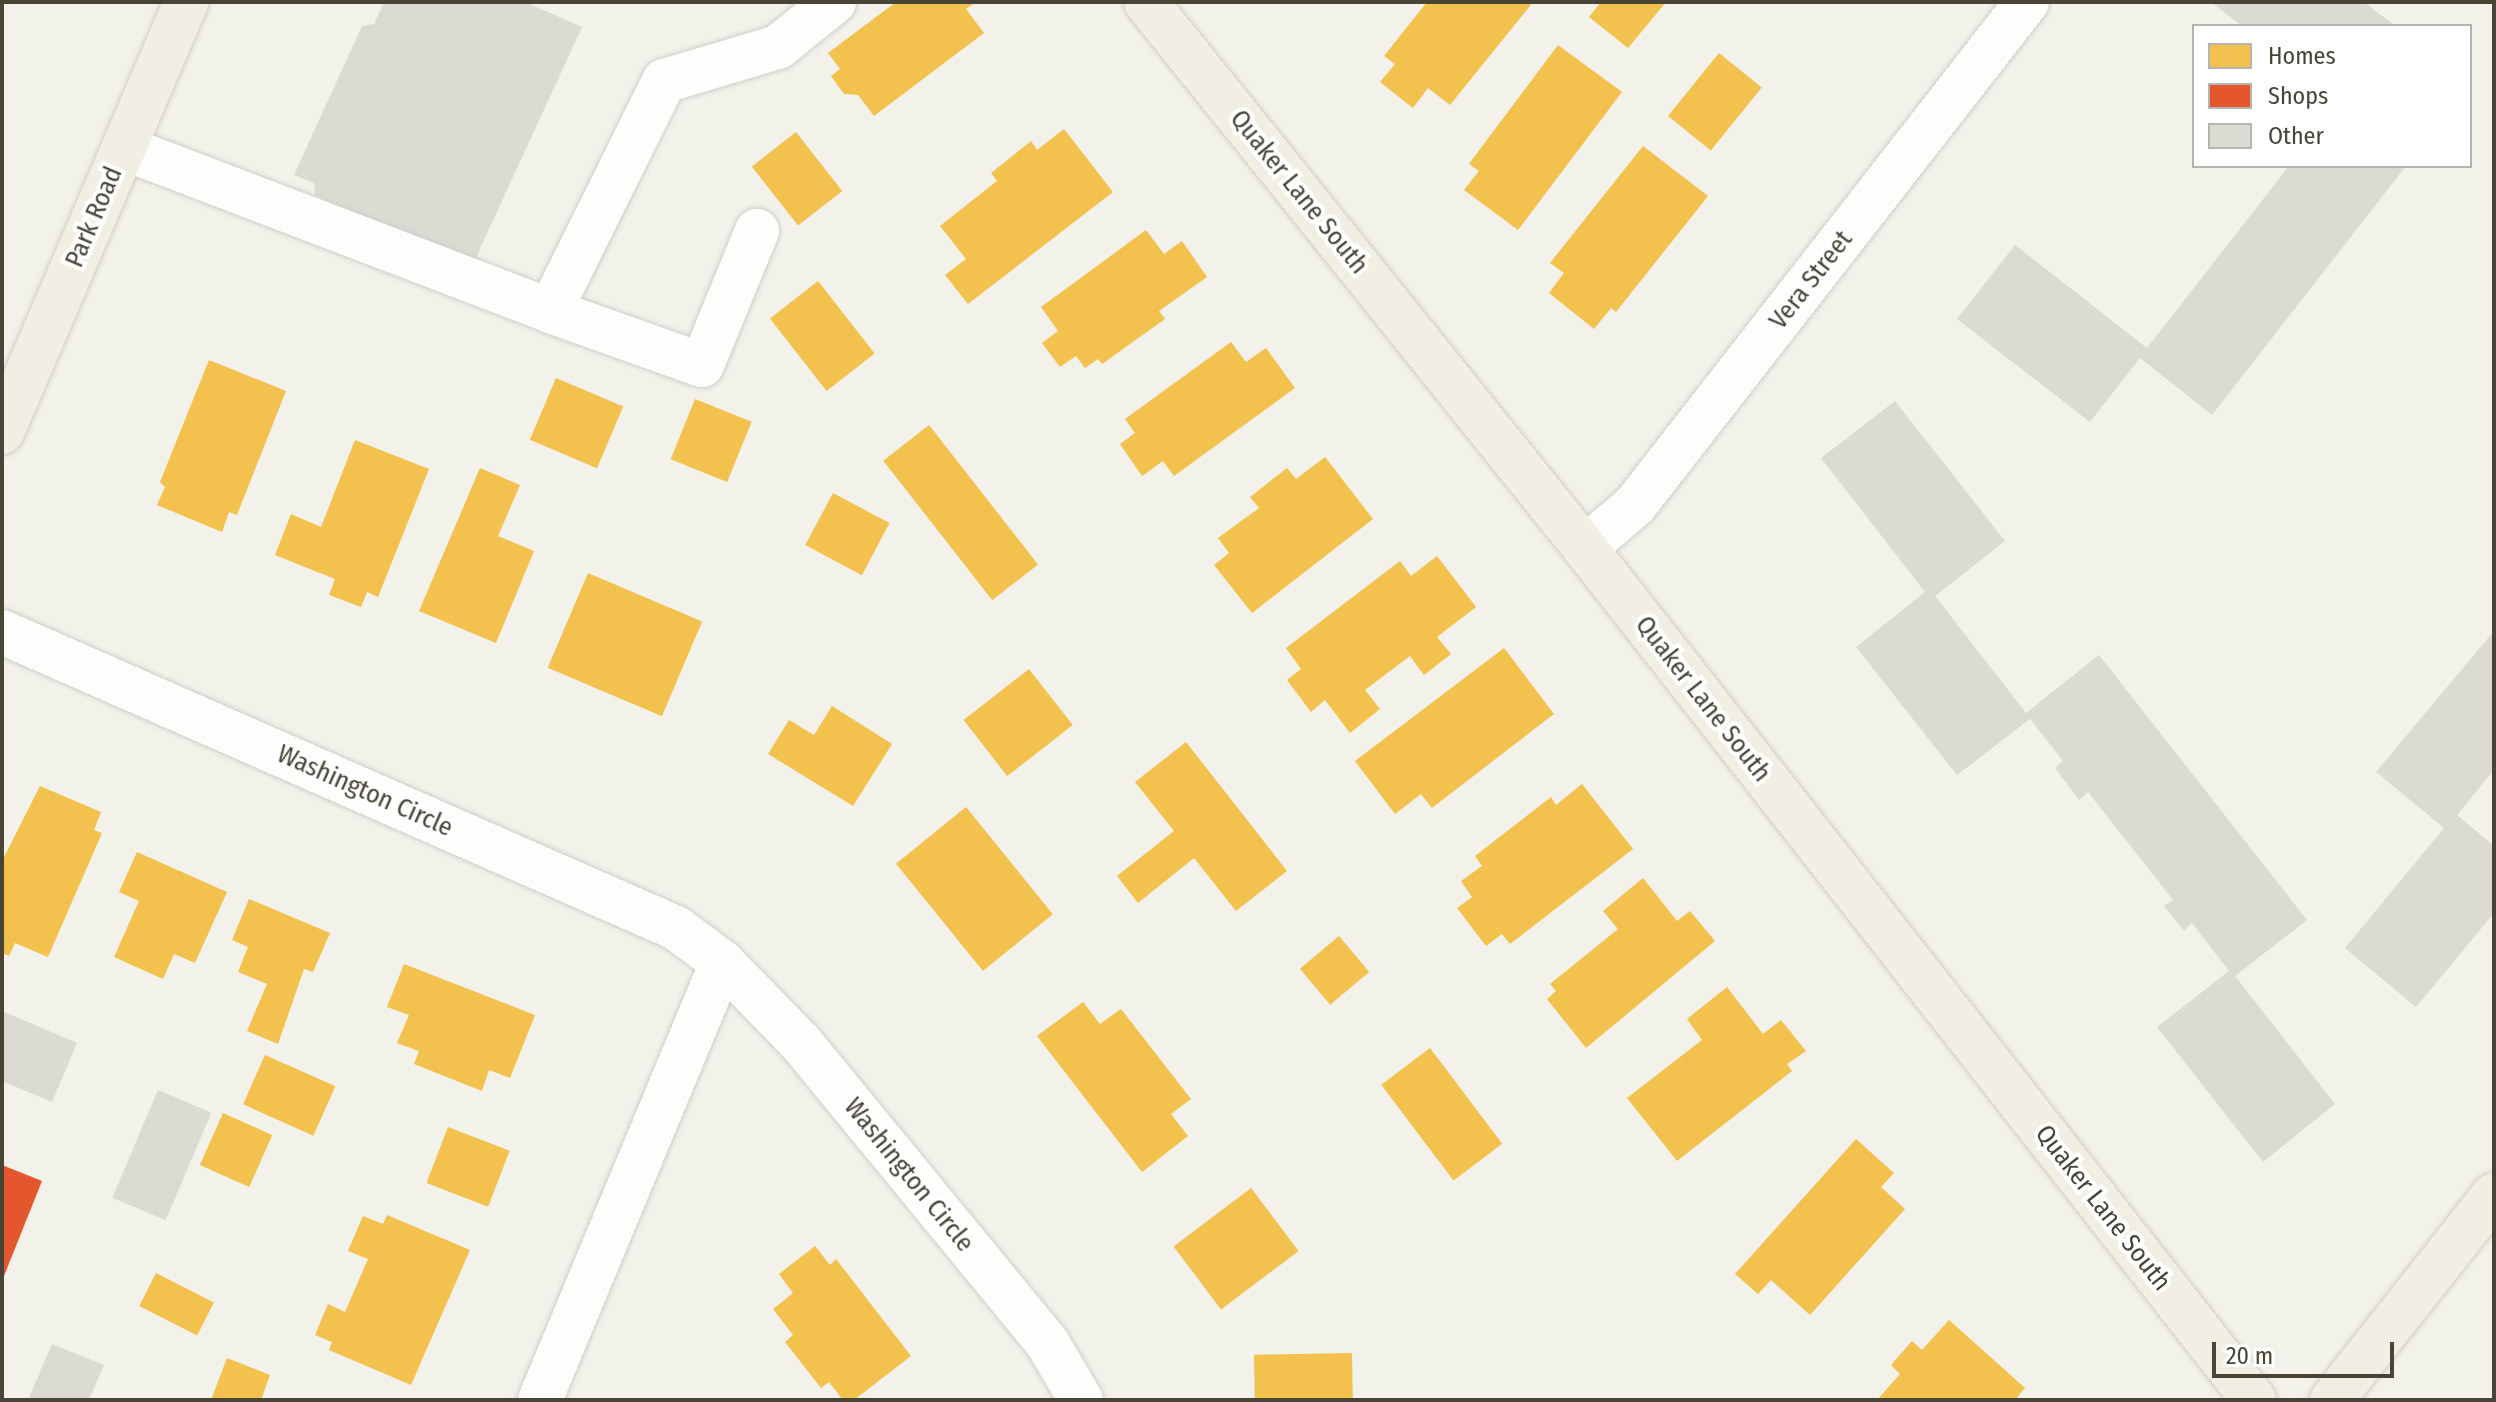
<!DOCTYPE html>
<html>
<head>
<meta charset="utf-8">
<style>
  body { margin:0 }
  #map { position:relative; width:2496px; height:1402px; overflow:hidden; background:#f2f1ea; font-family:"Fira Sans Condensed",sans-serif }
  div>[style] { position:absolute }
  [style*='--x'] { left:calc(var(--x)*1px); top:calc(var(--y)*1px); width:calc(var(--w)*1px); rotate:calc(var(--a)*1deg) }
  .homes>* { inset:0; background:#f2c14e; transform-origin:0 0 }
  .shops>* { inset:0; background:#e4572e }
  .building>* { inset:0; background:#dbdad3; transform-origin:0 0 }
  .roads { filter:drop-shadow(0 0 2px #d0cec8) drop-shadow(0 0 2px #d0cec8) }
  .minor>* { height:44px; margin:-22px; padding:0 22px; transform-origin:22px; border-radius:22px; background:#fdfdfc }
  .major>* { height:44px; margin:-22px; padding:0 22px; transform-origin:22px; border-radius:22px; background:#f1efe4 }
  span { translate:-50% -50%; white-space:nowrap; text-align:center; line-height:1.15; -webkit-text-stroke:8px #fff; paint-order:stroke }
  .street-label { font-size:26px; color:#484436 }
  .frame { position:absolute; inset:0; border:4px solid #484436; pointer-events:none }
  .legend { position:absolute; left:2192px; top:24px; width:280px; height:144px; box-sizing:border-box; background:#fff; border:2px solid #b6b4af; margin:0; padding:10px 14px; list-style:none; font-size:24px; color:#484436 }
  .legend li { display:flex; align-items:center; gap:16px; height:40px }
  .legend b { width:40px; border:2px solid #b6b4af }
  .scale { position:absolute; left:2212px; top:1342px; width:182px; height:36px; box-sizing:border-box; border:4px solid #484436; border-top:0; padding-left:10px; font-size:24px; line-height:28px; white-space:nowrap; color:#484436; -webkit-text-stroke:6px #fff; paint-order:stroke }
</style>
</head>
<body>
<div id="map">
  <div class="homes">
    <i style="clip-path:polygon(896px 2px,976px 2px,966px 9px,984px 33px,874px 116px,858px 95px,844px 94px,831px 76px,840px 69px,828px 53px)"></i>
    <i style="clip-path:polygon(1427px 2px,1533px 2px,1450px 105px,1428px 88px,1413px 108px,1380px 82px,1395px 64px,1384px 56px)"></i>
    <i style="clip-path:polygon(1601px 2px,1666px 2px,1628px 48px,1589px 17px)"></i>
    <i style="clip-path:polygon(1558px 45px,1622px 92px,1518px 230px,1464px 190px,1479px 171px,1469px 164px)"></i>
    <i style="left:1719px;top:53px;width:55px;height:81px;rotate:39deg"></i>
    <i style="clip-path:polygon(1064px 129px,1113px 192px,968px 304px,945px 275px,966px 259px,940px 226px,997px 181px,991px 173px,1031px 141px,1037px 150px)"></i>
    <i style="left:796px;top:132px;width:75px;height:56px;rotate:52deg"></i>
    <i style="clip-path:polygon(1643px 146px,1708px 196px,1616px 312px,1611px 308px,1594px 329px,1549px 293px,1564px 273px,1550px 263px)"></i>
    <i style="clip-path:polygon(1146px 230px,1164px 254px,1182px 241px,1207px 277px,1159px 311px,1165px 319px,1102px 364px,1098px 359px,1085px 368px,1076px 356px,1060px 367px,1042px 343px,1058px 331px,1041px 307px)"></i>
    <i style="left:818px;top:281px;width:92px;height:61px;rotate:52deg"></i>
    <i style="clip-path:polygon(1231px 342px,1246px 362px,1266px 348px,1295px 388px,1174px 476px,1163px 461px,1142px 476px,1120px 444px,1135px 433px,1125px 419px)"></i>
    <i style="clip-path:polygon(209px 360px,286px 391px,237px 515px,229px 512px,222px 532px,157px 505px,165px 487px,160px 482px)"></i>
    <i style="left:556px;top:378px;width:73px;height:67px;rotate:23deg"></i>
    <i style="left:695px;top:399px;width:61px;height:65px;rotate:22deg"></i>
    <i style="left:929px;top:425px;width:177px;height:58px;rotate:52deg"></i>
    <i style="clip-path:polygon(355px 440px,429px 469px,378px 597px,367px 592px,361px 607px,329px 595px,335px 579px,275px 555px,291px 514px,321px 527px)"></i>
    <i style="clip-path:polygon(1325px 457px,1373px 519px,1252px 613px,1214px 565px,1229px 553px,1218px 538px,1259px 508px,1250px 497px,1287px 468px,1296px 479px)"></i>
    <i style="clip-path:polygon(480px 468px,520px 485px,498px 536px,534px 551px,496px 643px,419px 611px)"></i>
    <i style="left:833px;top:493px;width:64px;height:59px;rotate:28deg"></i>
    <i style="clip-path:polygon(1437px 556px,1476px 607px,1437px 637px,1451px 654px,1424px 675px,1410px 656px,1365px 690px,1380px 709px,1350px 733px,1325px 700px,1311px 712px,1287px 680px,1301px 669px,1286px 648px,1400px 561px,1411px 576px)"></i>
    <i style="left:588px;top:573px;width:124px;height:103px;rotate:23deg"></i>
    <i style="clip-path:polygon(1504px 648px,1554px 714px,1432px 808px,1421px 794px,1395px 814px,1355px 761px)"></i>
    <i style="left:1029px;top:669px;width:71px;height:83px;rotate:52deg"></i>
    <i style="clip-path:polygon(832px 706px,892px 744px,853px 806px,768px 754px,789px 720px,814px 735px)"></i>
    <i style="clip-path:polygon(1186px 742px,1287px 871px,1236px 911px,1194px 858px,1138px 903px,1117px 876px,1174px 831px,1135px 782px)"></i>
    <i style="clip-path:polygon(1582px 784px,1633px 849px,1510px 944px,1502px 934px,1486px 946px,1457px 908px,1472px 897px,1461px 881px,1482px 866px,1475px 856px,1551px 797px,1556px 805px)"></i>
    <i style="clip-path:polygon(40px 786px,101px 812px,94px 830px,102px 833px,48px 957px,15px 943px,9px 956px,2px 953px,2px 861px)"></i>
    <i style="left:966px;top:807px;width:138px;height:90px;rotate:51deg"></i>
    <i style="clip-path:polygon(137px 852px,227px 892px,195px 963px,174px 954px,163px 979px,114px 957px,139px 901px,119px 892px)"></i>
    <i style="clip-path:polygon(1643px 878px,1677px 921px,1690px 911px,1715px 941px,1586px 1048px,1547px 999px,1556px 991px,1550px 984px,1618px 929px,1603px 911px)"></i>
    <i style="clip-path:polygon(249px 899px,330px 933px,313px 972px,304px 969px,278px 1044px,247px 1031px,267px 984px,238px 972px,248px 947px,232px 940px)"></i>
    <i style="left:1339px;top:936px;width:47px;height:51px;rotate:50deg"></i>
    <i style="clip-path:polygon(404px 964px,535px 1015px,510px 1078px,489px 1070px,482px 1091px,414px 1064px,419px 1051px,397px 1043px,409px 1015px,387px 1007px)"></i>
    <i style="clip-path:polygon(1727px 987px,1763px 1034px,1781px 1020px,1806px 1051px,1787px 1064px,1792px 1071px,1677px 1161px,1627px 1098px,1702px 1040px,1687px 1019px)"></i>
    <i style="clip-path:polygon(1083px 1002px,1100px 1024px,1121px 1009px,1191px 1099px,1171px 1114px,1188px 1136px,1142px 1172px,1037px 1036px)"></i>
    <i style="left:1430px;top:1048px;width:120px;height:61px;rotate:53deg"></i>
    <i style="left:265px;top:1055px;width:77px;height:54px;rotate:24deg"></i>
    <i style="left:223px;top:1113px;width:54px;height:57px;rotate:24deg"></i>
    <i style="left:448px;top:1127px;width:66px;height:60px;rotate:21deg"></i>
    <i style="clip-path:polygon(1856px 1139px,1894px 1173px,1881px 1187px,1905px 1209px,1810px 1315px,1771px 1280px,1758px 1294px,1735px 1274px)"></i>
    <i style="left:1251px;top:1188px;width:79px;height:97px;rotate:53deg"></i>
    <i style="clip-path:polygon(387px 1215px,470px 1250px,411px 1385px,329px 1350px,332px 1342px,315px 1335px,328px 1304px,345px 1312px,368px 1259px,348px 1251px,363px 1216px,383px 1224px)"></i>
    <i style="clip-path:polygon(815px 1246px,830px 1265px,836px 1259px,911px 1356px,854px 1400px,843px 1400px,829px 1382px,821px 1388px,785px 1342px,793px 1335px,773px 1309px,793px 1293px,779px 1274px)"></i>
    <i style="left:156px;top:1273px;width:65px;height:37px;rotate:27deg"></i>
    <i style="clip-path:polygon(1949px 1320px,2025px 1388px,2015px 1400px,1877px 1400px,1900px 1374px,1891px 1365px,1912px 1341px,1922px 1350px)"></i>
    <i style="left:1352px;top:1353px;width:47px;height:98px;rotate:89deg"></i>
    <i style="clip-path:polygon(227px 1358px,270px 1375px,261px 1400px,211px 1400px)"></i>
  </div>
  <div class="shops">
    <i style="clip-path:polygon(2px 1165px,42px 1181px,2px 1281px)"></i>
  </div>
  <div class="building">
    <i style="clip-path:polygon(384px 2px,525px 2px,582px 27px,472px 266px,315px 195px,314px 183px,294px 175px,362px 26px,374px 24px)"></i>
    <i style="clip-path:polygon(2211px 2px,2364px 2px,2395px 26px,2242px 26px)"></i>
    <i style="clip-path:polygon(2289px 166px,2406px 166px,2212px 415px,2140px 358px,2090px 422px,1957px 319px,2015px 245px,2147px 348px)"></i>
    <i style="clip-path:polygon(1895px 401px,2005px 541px,1935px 596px,2026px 713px,2099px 655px,2307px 920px,2235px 976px,2335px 1104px,2263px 1162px,2157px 1027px,2229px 971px,2192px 923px,2184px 931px,2164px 906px,2173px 900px,2088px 792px,2079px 800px,2055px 768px,2063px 761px,2030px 719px,1957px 775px,1856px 647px,1925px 592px,1821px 458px)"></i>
    <i style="clip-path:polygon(2494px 631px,2494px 770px,2457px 815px,2494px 846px,2494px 913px,2416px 1007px,2345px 948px,2444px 828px,2376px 772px)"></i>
    <i style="clip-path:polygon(2px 1011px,77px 1043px,52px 1102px,2px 1081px)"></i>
    <i style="left:158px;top:1090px;width:58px;height:117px;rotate:23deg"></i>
    <i style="clip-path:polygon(52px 1344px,104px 1365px,89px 1400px,28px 1400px)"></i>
  </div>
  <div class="roads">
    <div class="minor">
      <i style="--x:124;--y:148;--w:456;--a:20.9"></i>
      <i style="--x:550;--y:311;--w:257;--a:-63.6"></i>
      <i style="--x:664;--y:81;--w:119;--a:-16.6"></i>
      <i style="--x:778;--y:47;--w:72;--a:-38.8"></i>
      <i style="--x:550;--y:311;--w:161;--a:19.6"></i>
      <i style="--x:702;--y:365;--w:145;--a:-67.7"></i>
      <i style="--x:1585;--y:548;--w:66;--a:-40.7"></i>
      <i style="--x:1635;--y:505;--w:638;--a:-52.07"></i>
      <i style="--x:2;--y:632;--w:736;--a:23.71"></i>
      <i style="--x:676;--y:928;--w:57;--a:36.5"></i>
      <i style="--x:722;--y:962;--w:113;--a:45.7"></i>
      <i style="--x:801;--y:1043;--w:389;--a:50.6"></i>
      <i style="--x:1048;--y:1344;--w:65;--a:59.5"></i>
      <i style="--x:540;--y:1400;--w:474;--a:-67.4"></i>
    </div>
    <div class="major">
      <i style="--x:1146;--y:2;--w:701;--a:51.2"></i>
      <i style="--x:1585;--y:548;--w:1083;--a:51.86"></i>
      <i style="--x:2;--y:432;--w:468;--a:-66.8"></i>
      <i style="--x:2332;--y:1400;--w:261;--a:-51.7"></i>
    </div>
  </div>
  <div class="street-label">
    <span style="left:1299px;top:192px;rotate:51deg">Quaker Lane South</span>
    <span style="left:94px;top:217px;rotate:-67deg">Park Road</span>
    <span style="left:1811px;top:280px;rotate:-52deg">Vera Street</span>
    <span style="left:1703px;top:699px;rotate:52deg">Quaker Lane South</span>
    <span style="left:365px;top:791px;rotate:24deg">Washington Circle</span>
    <span style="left:909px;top:1175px;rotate:51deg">Washington Circle</span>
    <span style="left:2103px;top:1208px;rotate:52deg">Quaker Lane South</span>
  </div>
  <div class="frame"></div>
  <ul class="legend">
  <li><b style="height:22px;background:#f2c14e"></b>Homes</li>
  <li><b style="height:22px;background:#e4572e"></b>Shops</li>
  <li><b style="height:22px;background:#dbdad3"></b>Other</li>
  </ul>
  <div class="scale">20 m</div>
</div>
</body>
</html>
